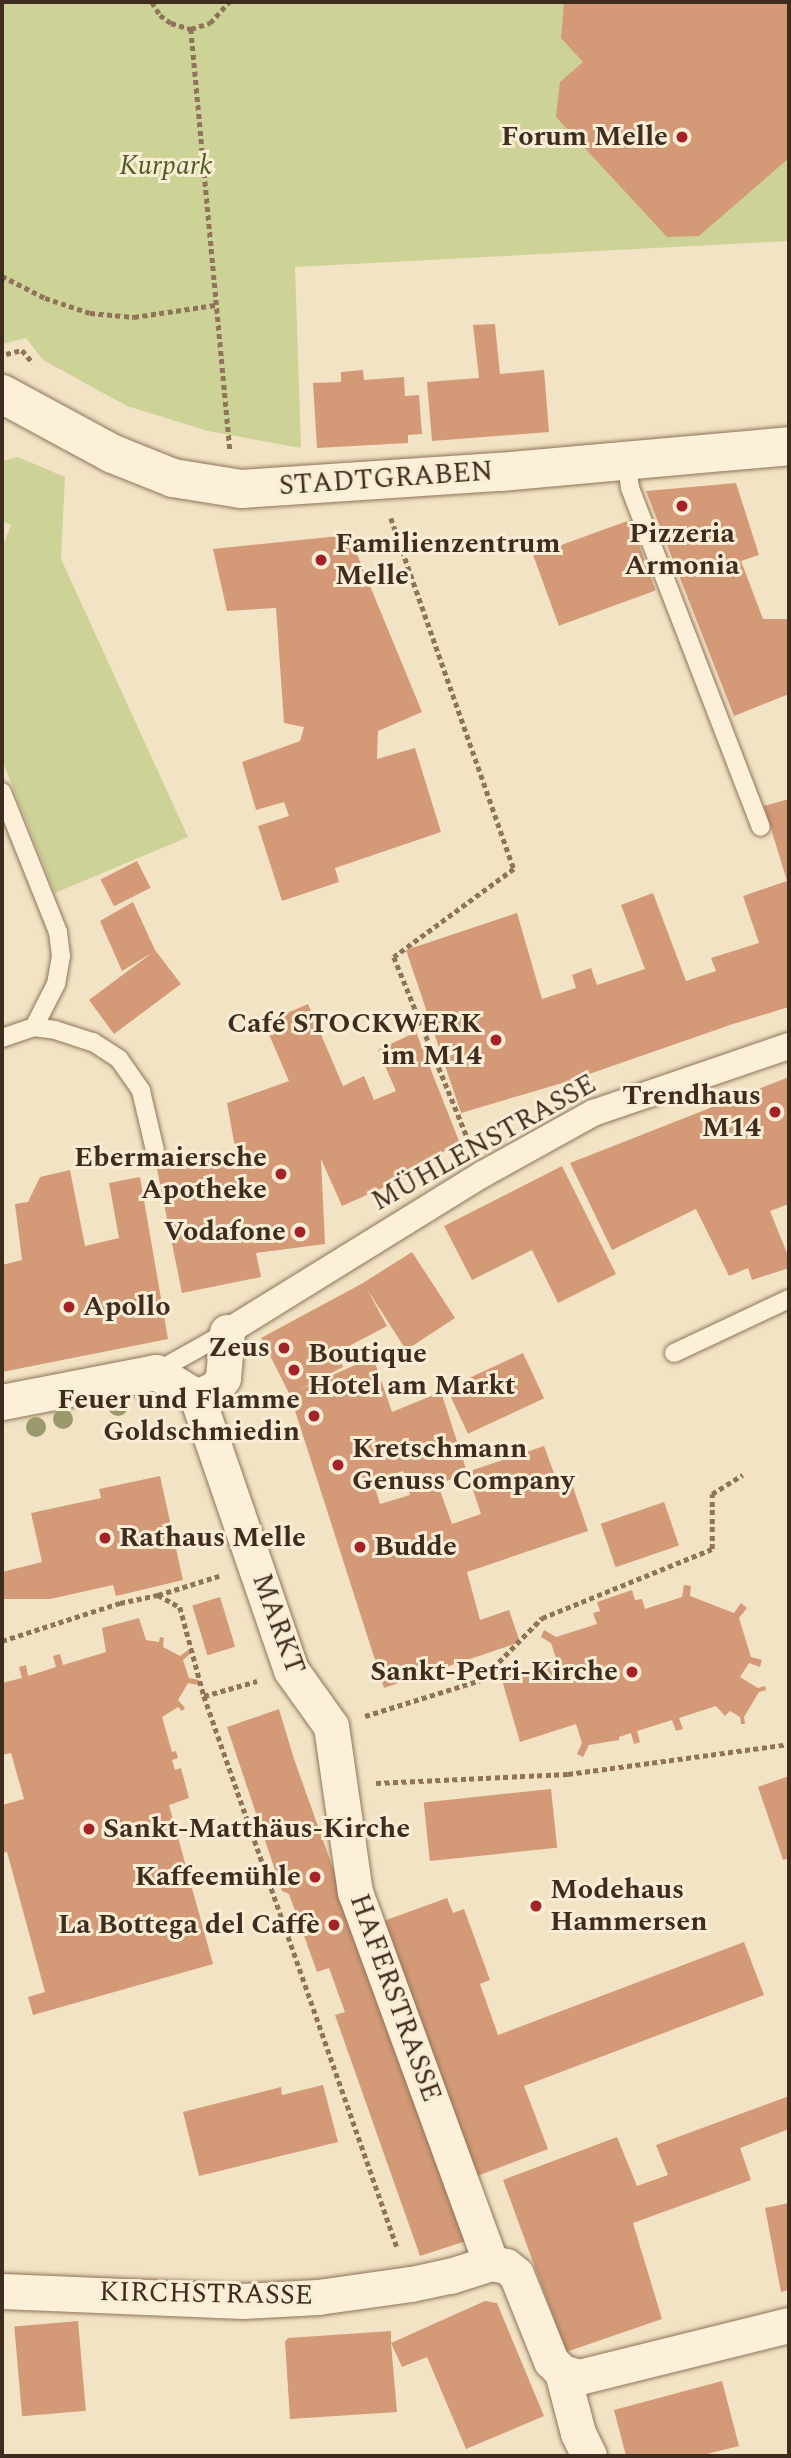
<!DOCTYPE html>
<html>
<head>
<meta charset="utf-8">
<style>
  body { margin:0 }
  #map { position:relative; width:791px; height:2458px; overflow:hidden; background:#f2e3c5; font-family:Spectral,serif }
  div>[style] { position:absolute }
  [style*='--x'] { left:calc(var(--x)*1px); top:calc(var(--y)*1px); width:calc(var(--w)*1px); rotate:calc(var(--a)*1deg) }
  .green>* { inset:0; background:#cdd297 }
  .building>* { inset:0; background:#d49a77; transform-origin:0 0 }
  .path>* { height:4.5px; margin-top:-2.25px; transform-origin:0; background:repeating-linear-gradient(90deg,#8f7459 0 5px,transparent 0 8.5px) }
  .roads { filter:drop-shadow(0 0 2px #8f7459) drop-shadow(0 0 2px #8f7459) }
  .service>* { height:18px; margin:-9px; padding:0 9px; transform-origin:9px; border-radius:9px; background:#fcf0d9 }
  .pedestrian>* { height:26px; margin:-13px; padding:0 13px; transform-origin:13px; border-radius:13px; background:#fcf0d9 }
  .minor>* { height:35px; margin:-17.5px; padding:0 17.5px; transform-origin:17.5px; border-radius:17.5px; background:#fcf0d9 }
  .tertiary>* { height:38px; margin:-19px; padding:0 19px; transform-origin:19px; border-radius:19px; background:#fcf0d9 }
  .trees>* { width:20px; height:20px; margin:-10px; border-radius:50%; background:#99996b }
  .dots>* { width:19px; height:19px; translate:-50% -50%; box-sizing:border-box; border:4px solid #f9edd5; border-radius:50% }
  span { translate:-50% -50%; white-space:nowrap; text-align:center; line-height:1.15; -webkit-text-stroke:6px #f9edd5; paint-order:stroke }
  .poi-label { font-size:28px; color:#3e2c1e; font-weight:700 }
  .right { translate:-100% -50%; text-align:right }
  .left { translate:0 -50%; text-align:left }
  .park-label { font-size:28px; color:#505c22; font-style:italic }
  .street-label { font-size:28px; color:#3e2c1e }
  .frame { position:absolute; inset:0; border:4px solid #3e2c1e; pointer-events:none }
</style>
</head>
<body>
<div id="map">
  <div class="green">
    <i style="clip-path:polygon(2px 2px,789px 2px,789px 241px,295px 267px,301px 448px,208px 431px,127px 406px,43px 360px,26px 338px,2px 344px)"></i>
    <i style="clip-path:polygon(18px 457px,65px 477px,61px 559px,188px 837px,55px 893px,2px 760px,2px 548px,11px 525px,2px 521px,2px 461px)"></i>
  </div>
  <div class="building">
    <i style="clip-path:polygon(564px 2px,789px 2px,789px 158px,699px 236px,667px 237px,556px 117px,560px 82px,583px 62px,561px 38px)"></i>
    <i style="clip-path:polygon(495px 324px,500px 374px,544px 370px,549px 432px,432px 441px,427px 382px,479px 378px,473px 325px)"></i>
    <i style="clip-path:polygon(363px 370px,364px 380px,404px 377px,405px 396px,419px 395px,422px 434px,408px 435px,408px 443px,317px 448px,313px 383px,341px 382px,341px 372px)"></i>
    <i style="clip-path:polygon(736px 483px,759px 555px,741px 561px,763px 619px,789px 619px,789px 694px,734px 716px,646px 491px)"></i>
    <i style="left:630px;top:520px;width:75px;height:103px;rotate:70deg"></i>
    <i style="clip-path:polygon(349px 535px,422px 712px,378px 731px,377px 759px,415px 748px,441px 832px,335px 868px,339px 882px,282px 901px,258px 826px,289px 816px,284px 802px,256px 810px,242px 762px,300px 741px,304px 727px,284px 723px,276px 608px,227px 611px,213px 549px)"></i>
    <i style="clip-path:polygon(789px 799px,789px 1007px,733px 1024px,569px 1081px,461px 1113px,406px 950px,517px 913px,542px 999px,576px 988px,572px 975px,591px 968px,597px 985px,645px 969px,621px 905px,653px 893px,686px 981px,716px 971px,711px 958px,759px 943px,743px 896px,787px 881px,764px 806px)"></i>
    <i style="left:137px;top:861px;width:30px;height:41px;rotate:63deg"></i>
    <i style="clip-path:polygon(133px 902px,155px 950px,181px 984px,114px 1034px,89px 1000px,152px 953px,122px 971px,100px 921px)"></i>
    <i style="clip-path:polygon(308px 1004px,343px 1086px,364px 1076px,374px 1100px,396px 1091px,378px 1050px,416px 1032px,459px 1141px,407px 1177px,342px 1206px,321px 1159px,325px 1244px,256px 1253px,261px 1277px,182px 1293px,157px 1169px,236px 1153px,227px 1103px,289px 1081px,264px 1023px)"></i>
    <i style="clip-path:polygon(789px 1077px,789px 1204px,770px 1211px,789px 1258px,789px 1268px,752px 1280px,748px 1268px,729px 1276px,696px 1209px,612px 1250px,570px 1163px)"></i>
    <i style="clip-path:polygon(562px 1166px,616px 1274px,558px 1303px,532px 1250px,472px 1280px,444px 1226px)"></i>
    <i style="clip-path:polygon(70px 1170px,85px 1246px,119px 1238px,109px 1183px,140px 1177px,168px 1339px,2px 1372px,2px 1265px,22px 1260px,15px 1204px,28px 1202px,40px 1177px)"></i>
    <i style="clip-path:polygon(evenodd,412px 1252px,455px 1318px,406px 1350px,367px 1289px,387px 1326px,336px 1353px,343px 1367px,299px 1390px,373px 1357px,392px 1412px,441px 1392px,467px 1472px,544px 1446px,559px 1487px,572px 1484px,588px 1531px,467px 1572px,480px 1620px,509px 1610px,520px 1642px,384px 1688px,290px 1395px,261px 1338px,363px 1283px,412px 1252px,403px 1471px,410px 1495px,380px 1504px,373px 1481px,403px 1471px,412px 1252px,467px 1472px,481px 1514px,452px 1524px,438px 1485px,467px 1472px)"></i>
    <i style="left:523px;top:1353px;width:50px;height:84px;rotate:65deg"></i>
    <i style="clip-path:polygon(160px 1476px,183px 1580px,116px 1596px,113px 1585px,50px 1599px,2px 1599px,2px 1572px,42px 1562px,31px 1513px,101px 1498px,99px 1489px)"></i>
    <i style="left:664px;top:1502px;width:46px;height:67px;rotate:71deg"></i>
    <i style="clip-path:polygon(684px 1585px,691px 1586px,690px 1596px,734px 1613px,741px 1603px,747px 1608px,739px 1618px,751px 1657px,762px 1660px,760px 1667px,749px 1663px,740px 1677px,758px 1688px,765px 1686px,766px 1690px,759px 1692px,744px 1717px,745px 1724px,741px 1724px,740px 1717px,730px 1711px,725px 1716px,716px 1706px,679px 1718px,683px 1729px,676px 1731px,672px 1720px,637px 1731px,640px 1742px,634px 1744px,631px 1733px,619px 1737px,619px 1740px,589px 1745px,583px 1757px,577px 1754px,582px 1743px,576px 1724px,520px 1742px,501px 1677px,557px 1661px,551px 1643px,541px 1637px,544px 1630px,556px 1637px,597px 1624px,593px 1613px,600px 1611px,597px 1602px,632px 1590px,635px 1600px,642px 1599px,645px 1609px,682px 1597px)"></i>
    <i style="left:220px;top:1597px;width:52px;height:29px;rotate:73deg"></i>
    <i style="clip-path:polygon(139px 1618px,146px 1640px,159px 1642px,160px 1637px,164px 1638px,163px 1647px,180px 1656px,188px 1650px,191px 1653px,183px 1660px,189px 1678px,199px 1680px,198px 1685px,188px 1683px,178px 1700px,185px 1708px,182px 1711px,178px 1707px,162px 1717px,172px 1752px,176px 1751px,178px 1758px,172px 1760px,175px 1770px,181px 1768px,189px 1798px,169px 1805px,213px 1964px,33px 2015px,28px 1997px,45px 1992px,7px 1852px,2px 1853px,2px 1805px,24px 1799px,11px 1753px,2px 1755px,2px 1683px,22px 1678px,19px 1667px,26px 1665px,28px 1676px,56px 1667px,53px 1656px,60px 1654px,63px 1665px,106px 1652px,102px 1628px)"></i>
    <i style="clip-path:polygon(279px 1709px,294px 1759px,466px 2241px,420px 2256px,335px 2015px,345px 2012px,329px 1968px,317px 1972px,289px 1894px,282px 1891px,227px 1727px)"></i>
    <i style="clip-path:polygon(789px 1776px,789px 1858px,783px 1860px,758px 1787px)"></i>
    <i style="left:551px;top:1789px;width:59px;height:128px;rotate:84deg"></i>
    <i style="clip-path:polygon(447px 1898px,453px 1913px,464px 1909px,490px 1980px,480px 1984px,498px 2035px,744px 1942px,764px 1995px,524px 2086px,548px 2149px,469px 2179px,378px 1923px)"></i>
    <i style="clip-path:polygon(323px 2085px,338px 2142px,199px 2176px,183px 2112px,281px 2087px,282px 2095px)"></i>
    <i style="clip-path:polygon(789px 2096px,789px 2129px,740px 2148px,751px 2180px,633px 2223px,662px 2319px,566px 2352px,503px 2180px,617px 2137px,637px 2186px,668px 2175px,656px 2145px)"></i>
    <i style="clip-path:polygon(789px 2203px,789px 2290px,781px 2292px,765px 2208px)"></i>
    <i style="clip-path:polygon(485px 2301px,497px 2303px,544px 2416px,466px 2449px,427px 2357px,402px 2367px,391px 2343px,397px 2412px,290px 2419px,285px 2342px,288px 2338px,391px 2331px,391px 2343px)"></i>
    <i style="left:78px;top:2321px;width:90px;height:64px;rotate:85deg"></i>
    <i style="clip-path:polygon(722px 2381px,739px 2446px,699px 2456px,626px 2456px,614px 2410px)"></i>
  </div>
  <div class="path">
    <i style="--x:152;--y:2;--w:15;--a:58"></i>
    <i style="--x:160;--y:15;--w:14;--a:36"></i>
    <i style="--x:171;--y:23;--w:21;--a:17"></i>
    <i style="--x:191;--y:29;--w:20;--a:-18"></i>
    <i style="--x:210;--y:23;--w:28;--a:-48"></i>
    <i style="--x:191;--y:29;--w:422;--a:84.7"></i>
    <i style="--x:2;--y:276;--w:48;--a:27.1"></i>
    <i style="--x:45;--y:298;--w:47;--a:18.4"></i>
    <i style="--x:90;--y:313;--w:44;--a:5.2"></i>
    <i style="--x:134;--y:317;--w:82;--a:-8.4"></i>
    <i style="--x:6;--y:354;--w:16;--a:-14"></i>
    <i style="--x:22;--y:350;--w:17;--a:50"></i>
    <i style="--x:391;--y:518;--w:372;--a:70.7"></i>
    <i style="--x:514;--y:869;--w:149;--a:143.7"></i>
    <i style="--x:394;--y:957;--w:202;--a:67.9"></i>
    <i style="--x:158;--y:1595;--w:64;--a:-17.3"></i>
    <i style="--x:2;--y:1641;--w:124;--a:-17.9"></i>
    <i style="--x:120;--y:1603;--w:39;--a:-12"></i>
    <i style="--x:158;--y:1595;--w:25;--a:29"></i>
    <i style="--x:180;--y:1607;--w:92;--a:74.9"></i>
    <i style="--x:204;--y:1696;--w:55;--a:-15.8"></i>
    <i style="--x:204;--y:1696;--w:584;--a:70.7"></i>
    <i style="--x:365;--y:1716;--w:121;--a:-17.2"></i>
    <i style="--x:481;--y:1680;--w:87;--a:-45.5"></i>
    <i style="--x:542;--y:1618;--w:183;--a:-22.1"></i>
    <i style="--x:712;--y:1549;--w:55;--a:-90"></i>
    <i style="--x:712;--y:1494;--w:36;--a:-32"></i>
    <i style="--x:376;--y:1783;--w:192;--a:-2.7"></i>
    <i style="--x:568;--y:1774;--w:223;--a:-7.7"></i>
  </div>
  <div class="roads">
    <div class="service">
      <i style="--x:626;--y:459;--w:29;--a:82"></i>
      <i style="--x:630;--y:488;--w:363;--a:68.9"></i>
      <i style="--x:2;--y:792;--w:151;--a:68.2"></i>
      <i style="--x:58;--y:932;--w:24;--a:83"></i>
      <i style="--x:61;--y:956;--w:28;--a:100"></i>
      <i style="--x:56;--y:984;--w:48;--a:117.1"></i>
      <i style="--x:2;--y:1038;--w:34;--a:-19"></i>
      <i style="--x:34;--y:1027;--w:21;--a:8"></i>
      <i style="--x:55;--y:1030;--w:40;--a:18"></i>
      <i style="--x:93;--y:1042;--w:31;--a:33"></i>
      <i style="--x:119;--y:1059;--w:39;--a:55"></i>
      <i style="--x:141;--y:1091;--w:61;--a:76.7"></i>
      <i style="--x:674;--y:1353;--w:127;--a:-25.2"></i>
      <i style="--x:156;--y:1372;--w:81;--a:-29.4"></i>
    </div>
    <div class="pedestrian">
      <i style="--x:227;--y:1332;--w:301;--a:-31.7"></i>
      <i style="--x:483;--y:1174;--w:126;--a:-29"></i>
      <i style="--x:593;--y:1113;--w:207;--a:-18.9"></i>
    </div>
    <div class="minor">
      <i style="--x:227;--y:1332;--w:46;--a:95"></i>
      <i style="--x:223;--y:1378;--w:12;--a:125"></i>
      <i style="--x:216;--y:1388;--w:21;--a:155"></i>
      <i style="--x:197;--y:1397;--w:289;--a:71"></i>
      <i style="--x:291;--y:1670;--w:69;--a:54.5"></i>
      <i style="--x:331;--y:1726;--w:168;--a:81.8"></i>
      <i style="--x:355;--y:1892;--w:395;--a:69.9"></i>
      <i style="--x:2;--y:1402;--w:157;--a:-11"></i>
      <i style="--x:156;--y:1372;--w:48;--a:31.4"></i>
      <i style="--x:491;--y:2263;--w:15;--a:11"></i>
      <i style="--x:506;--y:2266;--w:13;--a:39"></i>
      <i style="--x:516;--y:2274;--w:94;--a:68.1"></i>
      <i style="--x:551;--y:2361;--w:16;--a:45"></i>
      <i style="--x:562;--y:2372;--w:18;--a:16"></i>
      <i style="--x:579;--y:2377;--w:216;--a:-13.9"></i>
      <i style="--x:2;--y:2291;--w:240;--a:2.4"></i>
      <i style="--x:242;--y:2301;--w:76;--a:-3"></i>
      <i style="--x:318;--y:2297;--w:94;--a:-8"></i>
      <i style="--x:411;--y:2284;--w:40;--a:-12"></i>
      <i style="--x:450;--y:2276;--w:43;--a:-17.6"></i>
      <i style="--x:562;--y:2372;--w:63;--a:75.3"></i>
      <i style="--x:578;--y:2433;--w:25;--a:64"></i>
    </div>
    <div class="tertiary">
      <i style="--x:2;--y:394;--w:126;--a:28.4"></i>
      <i style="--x:113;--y:454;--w:65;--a:21.8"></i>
      <i style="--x:173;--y:478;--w:69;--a:9.2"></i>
      <i style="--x:241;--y:489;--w:260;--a:-3.8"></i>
      <i style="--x:500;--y:472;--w:290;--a:-5.1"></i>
    </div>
  </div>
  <div class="trees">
    <i style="left:118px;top:1406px"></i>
    <i style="left:63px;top:1419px"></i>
    <i style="left:36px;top:1427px"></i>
  </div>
  <div class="dots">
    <i style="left:682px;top:137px;background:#a42328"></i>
    <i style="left:682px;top:506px;background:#a42328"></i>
    <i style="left:321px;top:560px;background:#a42328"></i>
    <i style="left:496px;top:1040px;background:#a42328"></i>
    <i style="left:775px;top:1112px;background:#a42328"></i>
    <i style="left:281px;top:1174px;background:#a42328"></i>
    <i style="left:300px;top:1232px;background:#a42328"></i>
    <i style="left:69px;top:1307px;background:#a42328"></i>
    <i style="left:284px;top:1348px;background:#a42328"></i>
    <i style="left:294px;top:1370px;background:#a42328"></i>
    <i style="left:314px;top:1416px;background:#a42328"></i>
    <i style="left:338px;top:1465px;background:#a42328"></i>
    <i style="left:105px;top:1538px;background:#a42328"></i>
    <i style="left:360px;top:1547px;background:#a42328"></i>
    <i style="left:632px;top:1672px;background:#a42328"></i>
    <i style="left:89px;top:1829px;background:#a42328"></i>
    <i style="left:315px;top:1877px;background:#a42328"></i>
    <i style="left:536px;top:1906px;background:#a42328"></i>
    <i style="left:334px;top:1925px;background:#a42328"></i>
  </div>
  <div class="poi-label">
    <span class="right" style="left:668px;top:137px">Forum Melle</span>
    <span style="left:682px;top:550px">Pizzeria<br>Armonia</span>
    <span class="left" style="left:335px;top:560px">Familienzentrum<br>Melle</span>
    <span class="right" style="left:482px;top:1040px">Café STOCKWERK<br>im M14</span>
    <span class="right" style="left:761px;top:1112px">Trendhaus<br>M14</span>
    <span class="right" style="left:267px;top:1174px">Ebermaiersche<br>Apotheke</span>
    <span class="right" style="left:286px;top:1232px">Vodafone</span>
    <span class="left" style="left:83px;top:1307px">Apollo</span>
    <span class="right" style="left:270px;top:1348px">Zeus</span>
    <span class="left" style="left:308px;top:1370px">Boutique<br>Hotel am Markt</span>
    <span class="right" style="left:300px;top:1416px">Feuer und Flamme<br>Goldschmiedin</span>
    <span class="left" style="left:352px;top:1465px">Kretschmann<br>Genuss Company</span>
    <span class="left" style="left:119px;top:1538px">Rathaus Melle</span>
    <span class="left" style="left:374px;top:1547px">Budde</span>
    <span class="right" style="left:618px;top:1672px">Sankt-Petri-Kirche</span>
    <span class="left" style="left:103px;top:1829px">Sankt-Matthäus-Kirche</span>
    <span class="right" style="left:301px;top:1877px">Kaffeemühle</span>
    <span class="left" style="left:550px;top:1906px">Modehaus<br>Hammersen</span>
    <span class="right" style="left:320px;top:1925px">La Bottega del Caffè</span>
  </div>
  <div class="park-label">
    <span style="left:166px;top:166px">Kurpark</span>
  </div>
  <div class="street-label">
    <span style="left:386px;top:479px;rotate:-4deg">STADTGRABEN</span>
    <span style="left:484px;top:1143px;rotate:-29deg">MÜHLENSTRASSE</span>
    <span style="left:278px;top:1624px;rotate:70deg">MARKT</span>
    <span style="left:395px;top:1998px;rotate:70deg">HAFERSTRASSE</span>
    <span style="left:206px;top:2294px;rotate:1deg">KIRCHSTRASSE</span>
  </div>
  <div class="frame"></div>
</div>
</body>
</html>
